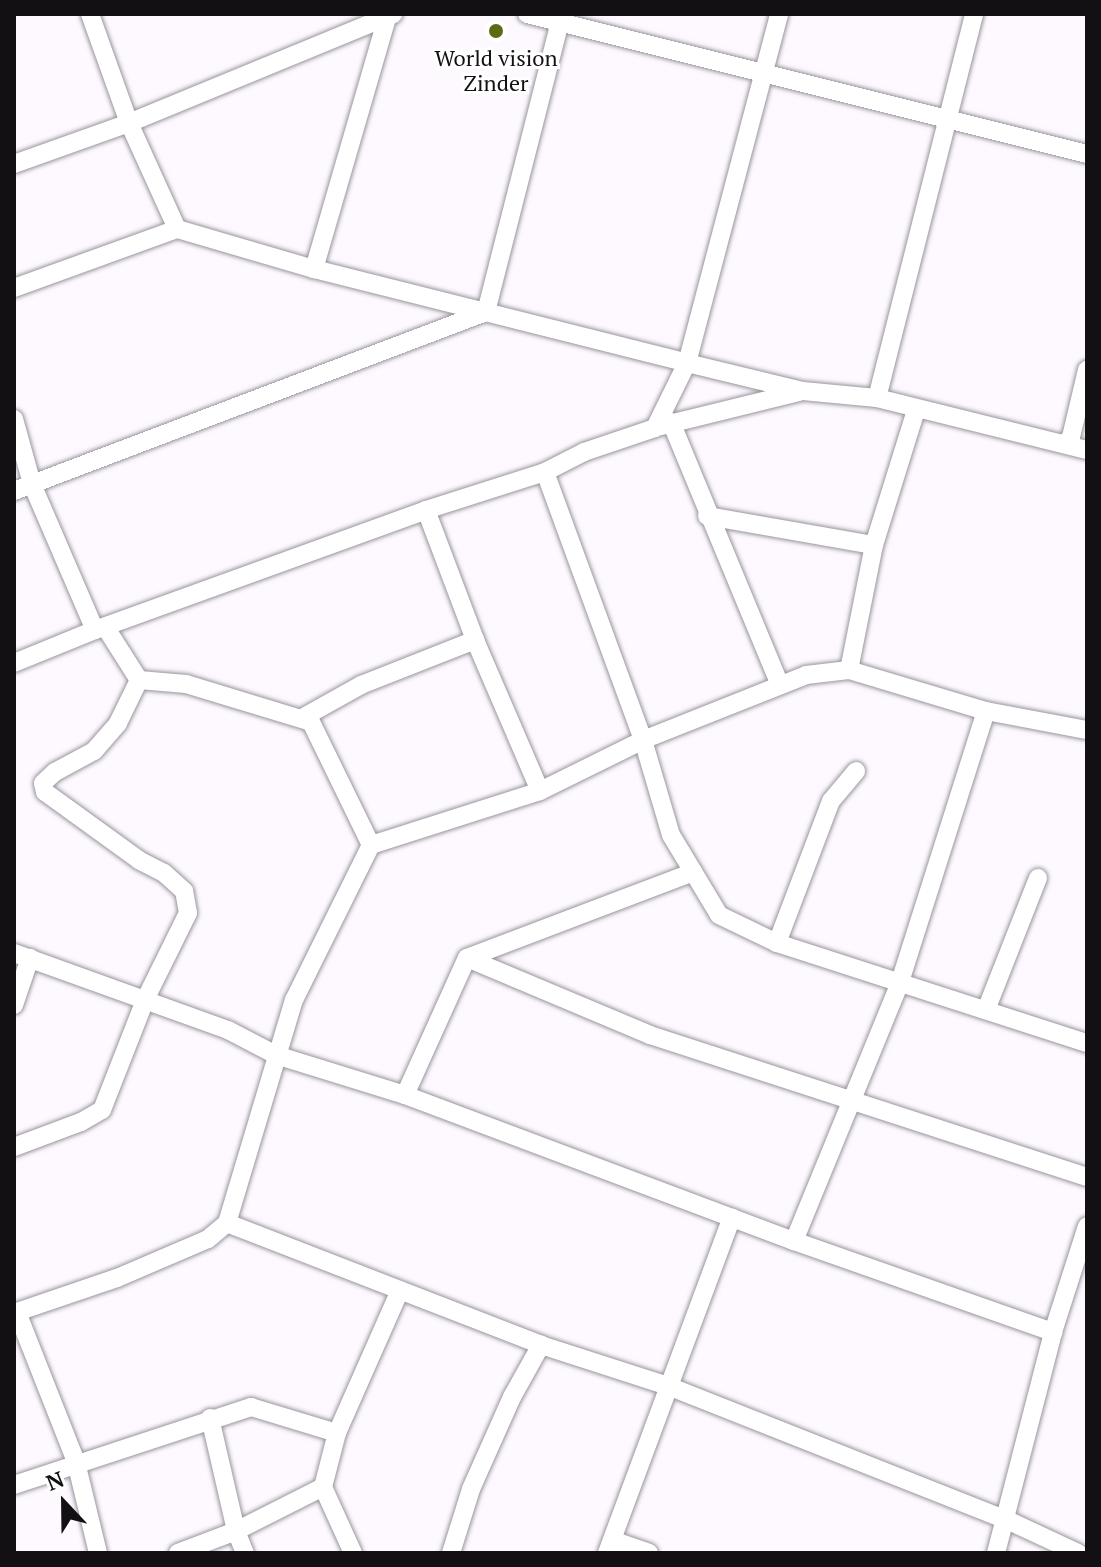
<!DOCTYPE html>
<html>
<head>
<meta charset="utf-8">
<style>
  body { margin:0 }
  #map { position:relative; width:1101px; height:1567px; overflow:hidden; background:#fdf9ff; font-family:"PT Serif",serif }
  div>[style] { position:absolute }
  [style*='--x'] { left:calc(var(--x)*1px); top:calc(var(--y)*1px); width:calc(var(--w)*1px); rotate:calc(var(--a)*1deg) }
  .roads { filter:drop-shadow(0 0 2px #9a949d) drop-shadow(0 0 2px #9a949d) }
  .minor>* { height:18px; margin:-9px; padding:0 9px; transform-origin:9px; border-radius:9px; background:#fff }
  .dots>* { width:22px; height:22px; translate:-50% -50%; box-sizing:border-box; border:4px solid #fff; border-radius:50% }
  span { translate:-50% -50%; white-space:nowrap; text-align:center; line-height:1.15; -webkit-text-stroke:6px #fff; paint-order:stroke }
  .poi-label { font-size:22px; color:#121013 }
  .frame { position:absolute; inset:0; border:16px solid #121013; pointer-events:none }
  .north { position:absolute; left:24px; top:1463px; width:80px; height:80px; -webkit-text-stroke:6px #fff; paint-order:stroke; rotate:338deg; font-size:22px; font-weight:700; line-height:32px; text-align:center; color:#121013 }
  .north::after { content:''; display:block; margin:auto; width:28px; height:36px; background:#121013; clip-path:polygon(50% 0,100% 100%,50% 72%,0 100%) }
</style>
</head>
<body>
<div id="map">
  <div class="roads">
    <div class="minor">
      <i style="--x:90;--y:14;--w:116;--a:70.3"></i>
      <i style="--x:129;--y:123;--w:116;--a:65.6"></i>
      <i style="--x:527;--y:14;--w:577;--a:14.04"></i>
      <i style="--x:14;--y:164;--w:122;--a:-19.6"></i>
      <i style="--x:129;--y:123;--w:286;--a:-22.4"></i>
      <i style="--x:314;--y:269;--w:265;--a:-73.8"></i>
      <i style="--x:14;--y:288;--w:173;--a:-19.9"></i>
      <i style="--x:177;--y:229;--w:143;--a:16.3"></i>
      <i style="--x:314;--y:269;--w:385;--a:14.1"></i>
      <i style="--x:687;--y:363;--w:119;--a:13.6"></i>
      <i style="--x:803;--y:391;--w:74;--a:5.4"></i>
      <i style="--x:877;--y:398;--w:216;--a:13.9"></i>
      <i style="--x:877;--y:398;--w:396;--a:-75.8"></i>
      <i style="--x:14;--y:419;--w:67;--a:74.5"></i>
      <i style="--x:32;--y:484;--w:159;--a:66.7"></i>
      <i style="--x:671;--y:422;--w:282;--a:67.5"></i>
      <i style="--x:661;--y:426;--w:142;--a:-13.8"></i>
      <i style="--x:1066;--y:443;--w:8;--a:-50"></i>
      <i style="--x:1071;--y:437;--w:69;--a:-76.6"></i>
      <i style="--x:545;--y:472;--w:285;--a:69.9"></i>
      <i style="--x:643;--y:740;--w:99;--a:73.6"></i>
      <i style="--x:671;--y:835;--w:93;--a:59"></i>
      <i style="--x:719;--y:915;--w:64;--a:25.8"></i>
      <i style="--x:777;--y:943;--w:326;--a:17.9"></i>
      <i style="--x:14;--y:491;--w:505;--a:-20.77"></i>
      <i style="--x:486;--y:312;--w:299;--a:-75.7"></i>
      <i style="--x:426;--y:510;--w:139;--a:69.3"></i>
      <i style="--x:475;--y:640;--w:164;--a:66.7"></i>
      <i style="--x:707;--y:516;--w:169;--a:9.9"></i>
      <i style="--x:14;--y:663;--w:87;--a:-22.2"></i>
      <i style="--x:95;--y:630;--w:352;--a:-19.9"></i>
      <i style="--x:426;--y:510;--w:125;--a:-17.7"></i>
      <i style="--x:545;--y:472;--w:44;--a:-27.1"></i>
      <i style="--x:584;--y:452;--w:75;--a:-18.7"></i>
      <i style="--x:655;--y:428;--w:72;--a:-63.8"></i>
      <i style="--x:687;--y:363;--w:361;--a:-75.2"></i>
      <i style="--x:849;--y:670;--w:127;--a:-78.7"></i>
      <i style="--x:874;--y:545;--w:141;--a:-72.7"></i>
      <i style="--x:302;--y:718;--w:68;--a:-29.2"></i>
      <i style="--x:361;--y:685;--w:123;--a:-21.5"></i>
      <i style="--x:371;--y:845;--w:177;--a:-17.7"></i>
      <i style="--x:540;--y:791;--w:115;--a:-26.3"></i>
      <i style="--x:643;--y:740;--w:175;--a:-21.7"></i>
      <i style="--x:806;--y:675;--w:43;--a:-6.6"></i>
      <i style="--x:849;--y:670;--w:143;--a:16.7"></i>
      <i style="--x:986;--y:711;--w:103;--a:10.7"></i>
      <i style="--x:777;--y:943;--w:152;--a:-69.2"></i>
      <i style="--x:831;--y:801;--w:39;--a:-50"></i>
      <i style="--x:14;--y:953;--w:227;--a:19.8"></i>
      <i style="--x:228;--y:1030;--w:54;--a:27.5"></i>
      <i style="--x:276;--y:1055;--w:135;--a:17.2"></i>
      <i style="--x:405;--y:1095;--w:415;--a:20.6"></i>
      <i style="--x:794;--y:1241;--w:275;--a:19.4"></i>
      <i style="--x:467;--y:958;--w:199;--a:22.8"></i>
      <i style="--x:650;--y:1035;--w:459;--a:18"></i>
      <i style="--x:14;--y:1005;--w:50;--a:-71.2"></i>
      <i style="--x:986;--y:1010;--w:142;--a:-68.5"></i>
      <i style="--x:405;--y:1095;--w:150;--a:-65.7"></i>
      <i style="--x:467;--y:958;--w:242;--a:-20.8"></i>
      <i style="--x:14;--y:1147;--w:72;--a:-20.5"></i>
      <i style="--x:81;--y:1122;--w:24;--a:-30"></i>
      <i style="--x:102;--y:1110;--w:118;--a:-68.6"></i>
      <i style="--x:145;--y:1000;--w:97;--a:-63.7"></i>
      <i style="--x:188;--y:913;--w:22;--a:-100"></i>
      <i style="--x:184;--y:891;--w:27;--a:-138"></i>
      <i style="--x:164;--y:873;--w:28;--a:-153"></i>
      <i style="--x:139;--y:860;--w:116;--a:-144.1"></i>
      <i style="--x:45;--y:792;--w:9;--a:-103"></i>
      <i style="--x:43;--y:783;--w:16;--a:-43"></i>
      <i style="--x:55;--y:772;--w:44;--a:-28.3"></i>
      <i style="--x:94;--y:751;--w:37;--a:-49"></i>
      <i style="--x:118;--y:723;--w:48;--a:-64"></i>
      <i style="--x:227;--y:1223;--w:337;--a:21.2"></i>
      <i style="--x:541;--y:1345;--w:133;--a:17.9"></i>
      <i style="--x:668;--y:1386;--w:365;--a:21.6"></i>
      <i style="--x:1007;--y:1520;--w:78;--a:24.9"></i>
      <i style="--x:794;--y:1241;--w:280;--a:-67.7"></i>
      <i style="--x:900;--y:982;--w:284;--a:-72.4"></i>
      <i style="--x:17;--y:1312;--w:161;--a:68.5"></i>
      <i style="--x:76;--y:1462;--w:94;--a:76.4"></i>
      <i style="--x:14;--y:1313;--w:109;--a:-18.8"></i>
      <i style="--x:117;--y:1278;--w:99;--a:-23.2"></i>
      <i style="--x:208;--y:1239;--w:25;--a:-40"></i>
      <i style="--x:227;--y:1223;--w:233;--a:-73.3"></i>
      <i style="--x:294;--y:1000;--w:173;--a:-63.6"></i>
      <i style="--x:371;--y:845;--w:137;--a:-116"></i>
      <i style="--x:311;--y:722;--w:131;--a:-163.1"></i>
      <i style="--x:186;--y:684;--w:47;--a:-175.1"></i>
      <i style="--x:139;--y:680;--w:62;--a:-122.4"></i>
      <i style="--x:210;--y:1418;--w:116;--a:77"></i>
      <i style="--x:236;--y:1531;--w:24;--a:68"></i>
      <i style="--x:14;--y:1485;--w:250;--a:-18.2"></i>
      <i style="--x:251;--y:1407;--w:90;--a:16.8"></i>
      <i style="--x:323;--y:1487;--w:72;--a:65.6"></i>
      <i style="--x:612;--y:1540;--w:39;--a:19"></i>
      <i style="--x:178;--y:1553;--w:62;--a:-20.8"></i>
      <i style="--x:236;--y:1531;--w:97;--a:-26.8"></i>
      <i style="--x:323;--y:1487;--w:56;--a:-75.5"></i>
      <i style="--x:337;--y:1433;--w:156;--a:-66.2"></i>
      <i style="--x:451;--y:1553;--w:67;--a:-72.6"></i>
      <i style="--x:471;--y:1489;--w:101;--a:-66"></i>
      <i style="--x:512;--y:1397;--w:60;--a:-60.9"></i>
      <i style="--x:607;--y:1553;--w:358;--a:-69.6"></i>
      <i style="--x:996;--y:1553;--w:228;--a:-75.5"></i>
      <i style="--x:1053;--y:1332;--w:111;--a:-72.2"></i>
    </div>
  </div>
  <div class="dots">
    <i style="left:496px;top:31px;background:#5b6a13"></i>
  </div>
  <div class="poi-label">
    <span style="left:496px;top:70px">World vision<br>Zinder</span>
  </div>
  <div class="frame"></div>
  <div class="north">N</div>
</div>
</body>
</html>
